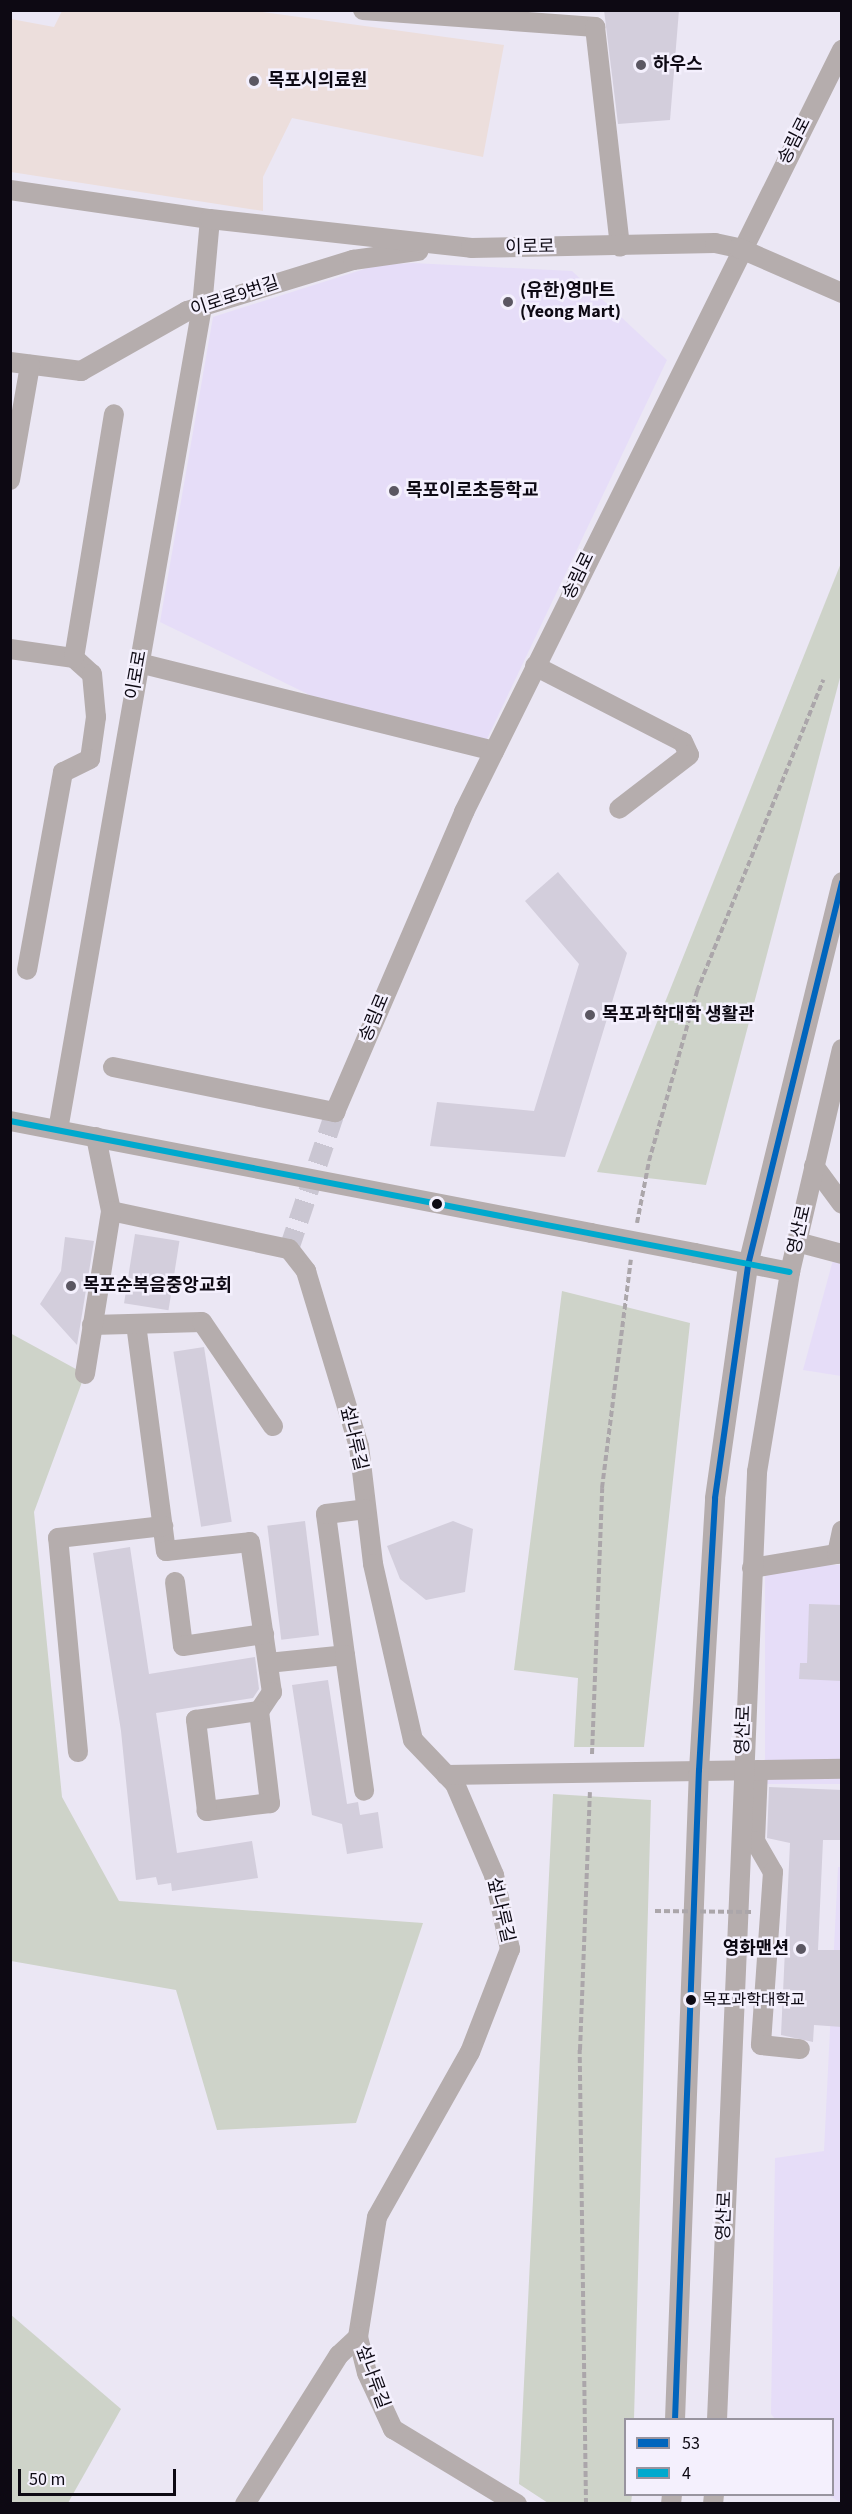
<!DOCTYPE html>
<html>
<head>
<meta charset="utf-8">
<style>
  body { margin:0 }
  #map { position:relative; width:852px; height:2514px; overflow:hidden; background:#ebe7f4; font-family:"Source Sans 3","Noto Sans KR",sans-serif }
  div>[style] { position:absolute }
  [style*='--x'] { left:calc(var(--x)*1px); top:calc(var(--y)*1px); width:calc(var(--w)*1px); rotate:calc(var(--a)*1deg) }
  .built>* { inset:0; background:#e6ddf8; transform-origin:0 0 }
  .medical>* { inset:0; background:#ecdedc }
  .green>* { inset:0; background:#ced3c9 }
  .building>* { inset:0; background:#d3cedc; transform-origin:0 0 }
  .minor-tunnel>* { height:20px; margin-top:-10px; transform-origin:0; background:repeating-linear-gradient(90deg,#cac6d2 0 20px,transparent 0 30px) }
  .path>* { height:4px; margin-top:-2px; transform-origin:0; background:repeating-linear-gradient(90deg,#aba6aa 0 6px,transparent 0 9px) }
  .minor>* { height:20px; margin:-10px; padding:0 10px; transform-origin:10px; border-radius:10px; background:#b5adad }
  .path-bridge>* { height:4px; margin-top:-2px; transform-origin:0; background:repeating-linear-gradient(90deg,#aba6aa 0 6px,transparent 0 9px) }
  .minor-bridge>* { height:20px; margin:-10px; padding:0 10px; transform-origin:10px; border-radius:10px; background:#b5adad }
  .bus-1>* { height:6px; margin:-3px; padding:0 3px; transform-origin:3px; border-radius:3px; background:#0065bd }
  .bus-2>* { height:6px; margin:-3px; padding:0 3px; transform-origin:3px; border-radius:3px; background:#00a9ce }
  .dots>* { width:16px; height:16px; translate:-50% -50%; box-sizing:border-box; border:3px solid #f4f0fd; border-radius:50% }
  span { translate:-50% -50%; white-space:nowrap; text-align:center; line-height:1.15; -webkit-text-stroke:5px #f4f0fd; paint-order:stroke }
  .bus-label { font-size:16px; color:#0d0913 }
  .left { translate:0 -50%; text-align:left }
  .poi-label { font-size:18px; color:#0d0913; font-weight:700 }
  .right { translate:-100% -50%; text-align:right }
  .street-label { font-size:18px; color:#0d0913 }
  .frame { position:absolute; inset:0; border:12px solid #0d0913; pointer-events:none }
  .legend { position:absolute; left:624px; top:2418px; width:210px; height:78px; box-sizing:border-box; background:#f4f0fd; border:2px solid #98949f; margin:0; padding:8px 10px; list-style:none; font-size:18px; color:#0d0913 }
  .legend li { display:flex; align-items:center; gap:12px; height:30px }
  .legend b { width:30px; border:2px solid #98949f }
  .scale { position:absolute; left:18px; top:2469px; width:158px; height:27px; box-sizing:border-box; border:3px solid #0d0913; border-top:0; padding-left:8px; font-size:18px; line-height:21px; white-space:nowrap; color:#0d0913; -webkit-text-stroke:4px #f4f0fd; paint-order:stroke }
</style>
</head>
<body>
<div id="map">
  <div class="built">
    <i style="clip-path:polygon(413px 263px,572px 271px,667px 360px,486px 741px,324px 702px,160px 622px,213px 317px,377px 265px)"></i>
    <i style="clip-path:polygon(833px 1260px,841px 1262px,841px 1376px,803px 1370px)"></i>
    <i style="left:841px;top:1565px;width:219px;height:76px;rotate:90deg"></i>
    <i style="clip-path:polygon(838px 1867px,841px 1867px,841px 2503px,829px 2495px,832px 2420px,775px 2419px,771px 2414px,775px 2158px,824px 2151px)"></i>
  </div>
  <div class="medical">
    <i style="clip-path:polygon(62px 11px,255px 11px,504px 45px,483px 157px,292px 118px,263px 177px,263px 211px,11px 172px,11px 19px,54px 27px)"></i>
  </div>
  <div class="green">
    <i style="clip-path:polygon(841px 563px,841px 674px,706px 1185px,597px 1172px)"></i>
    <i style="clip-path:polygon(562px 1291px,690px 1323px,644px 1747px,574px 1747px,578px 1678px,514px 1670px)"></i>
    <i style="clip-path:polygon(10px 1333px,85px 1374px,34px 1512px,62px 1797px,119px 1901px,423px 1923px,356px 2123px,217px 2130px,176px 1990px,11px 1961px)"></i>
    <i style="clip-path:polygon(553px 1794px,651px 1800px,634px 2419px,626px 2420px,626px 2494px,632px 2495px,631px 2503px,548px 2503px,519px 2484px)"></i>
    <i style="clip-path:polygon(10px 2314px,121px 2409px,68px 2503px,11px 2503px)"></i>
  </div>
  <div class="building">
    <i style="clip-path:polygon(604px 10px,679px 10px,670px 120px,618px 124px)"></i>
    <i style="clip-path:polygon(558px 872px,627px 953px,565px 1157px,430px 1146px,437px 1102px,534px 1111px,579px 964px,525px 901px)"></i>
    <i style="left:135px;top:1234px;width:45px;height:70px;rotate:9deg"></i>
    <i style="clip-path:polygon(65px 1237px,94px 1241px,77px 1345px,40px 1304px,61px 1271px)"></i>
    <i style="left:204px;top:1347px;width:177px;height:31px;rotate:81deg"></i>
    <i style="left:305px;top:1521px;width:115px;height:38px;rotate:83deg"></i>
    <i style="clip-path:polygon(453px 1521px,473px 1529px,465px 1592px,426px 1600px,400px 1579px,387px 1546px)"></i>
    <i style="clip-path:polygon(130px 1547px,149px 1674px,255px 1657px,259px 1689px,253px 1698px,156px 1713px,177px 1853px,252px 1841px,258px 1878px,172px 1891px,171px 1883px,158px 1885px,156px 1877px,136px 1880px,121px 1731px,93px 1553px)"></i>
    <i style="clip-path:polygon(809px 1604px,842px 1605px,842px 1681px,799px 1679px,800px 1663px,807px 1663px)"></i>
    <i style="clip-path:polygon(328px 1680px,347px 1804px,358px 1802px,360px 1815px,378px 1812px,383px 1848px,347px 1854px,342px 1824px,312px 1815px,292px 1685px)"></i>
    <i style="clip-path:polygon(769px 1787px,842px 1790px,842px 1840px,823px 1840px,818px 1950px,842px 1950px,842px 2027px,814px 2025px,813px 2042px,781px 2035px,790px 1843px,767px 1838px)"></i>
  </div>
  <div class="minor-tunnel">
    <i style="--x:289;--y:1249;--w:145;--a:-71.4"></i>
  </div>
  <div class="path">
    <i style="--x:637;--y:1223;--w:63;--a:-79"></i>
    <i style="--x:649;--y:1161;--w:177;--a:-74.2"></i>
    <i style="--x:697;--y:991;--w:336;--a:-67.9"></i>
    <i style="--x:592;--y:1754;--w:266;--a:-87.8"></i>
    <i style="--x:602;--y:1488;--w:230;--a:-82.8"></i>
    <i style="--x:586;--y:2504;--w:454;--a:-90.8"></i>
    <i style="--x:580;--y:2050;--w:258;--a:-87.8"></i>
  </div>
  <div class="minor">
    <i style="--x:363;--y:10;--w:233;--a:4.2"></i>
    <i style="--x:595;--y:27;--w:221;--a:83.5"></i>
    <i style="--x:10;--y:190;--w:202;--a:8.3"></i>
    <i style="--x:10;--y:362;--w:72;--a:7.2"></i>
    <i style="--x:81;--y:371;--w:122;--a:-29.5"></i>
    <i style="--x:187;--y:311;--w:174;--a:-17.1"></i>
    <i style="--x:353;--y:260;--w:66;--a:-7.9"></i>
    <i style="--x:10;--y:480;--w:117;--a:-80.1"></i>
    <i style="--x:10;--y:649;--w:65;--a:8"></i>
    <i style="--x:74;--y:658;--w:24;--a:42"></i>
    <i style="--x:92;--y:674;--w:43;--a:84.7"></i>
    <i style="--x:96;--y:717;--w:42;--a:98.1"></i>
    <i style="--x:90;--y:759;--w:30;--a:154"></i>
    <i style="--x:63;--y:772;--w:201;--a:100.3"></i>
    <i style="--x:74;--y:658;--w:247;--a:-80.7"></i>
    <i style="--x:139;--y:663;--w:366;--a:13.9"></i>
    <i style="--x:535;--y:666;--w:166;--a:27.2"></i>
    <i style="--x:683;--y:742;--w:14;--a:65"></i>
    <i style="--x:689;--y:755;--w:88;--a:142.4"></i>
    <i style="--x:113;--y:1067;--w:227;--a:11.5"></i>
    <i style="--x:335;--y:1112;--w:327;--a:-66.7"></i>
    <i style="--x:464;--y:812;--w:851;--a:-63.62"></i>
    <i style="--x:10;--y:1121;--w:592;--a:10.91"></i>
    <i style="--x:58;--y:1130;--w:836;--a:-80.08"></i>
    <i style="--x:202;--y:307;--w:88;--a:-84.8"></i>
    <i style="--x:210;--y:219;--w:263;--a:6.3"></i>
    <i style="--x:471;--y:248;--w:244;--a:-1.2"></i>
    <i style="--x:715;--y:243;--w:25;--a:12"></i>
    <i style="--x:739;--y:248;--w:112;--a:23.6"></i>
    <i style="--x:96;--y:1137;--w:76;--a:78.5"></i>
    <i style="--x:111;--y:1211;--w:182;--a:12.1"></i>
    <i style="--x:289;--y:1249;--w:28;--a:52"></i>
    <i style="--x:306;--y:1271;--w:183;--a:73.2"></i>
    <i style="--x:359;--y:1446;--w:119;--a:83.2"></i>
    <i style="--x:373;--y:1564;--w:180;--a:77.2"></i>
    <i style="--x:413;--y:1740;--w:61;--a:46.3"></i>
    <i style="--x:455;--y:1784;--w:99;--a:66.8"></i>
    <i style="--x:494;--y:1875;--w:76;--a:77.8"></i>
    <i style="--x:510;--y:1949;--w:110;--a:111.2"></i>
    <i style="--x:470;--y:2052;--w:189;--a:119.4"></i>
    <i style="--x:377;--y:2217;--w:121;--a:99"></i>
    <i style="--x:358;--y:2337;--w:37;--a:76"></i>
    <i style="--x:367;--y:2373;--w:62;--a:65.1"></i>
    <i style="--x:393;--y:2429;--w:145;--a:31.2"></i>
    <i style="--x:814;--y:1166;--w:47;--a:53.6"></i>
    <i style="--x:797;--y:1242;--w:47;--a:14.9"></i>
    <i style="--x:695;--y:1253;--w:97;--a:11.3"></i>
    <i style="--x:136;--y:1324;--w:229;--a:82.5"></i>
    <i style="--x:166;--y:1551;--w:84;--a:-6.1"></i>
    <i style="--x:250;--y:1542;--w:152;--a:81.7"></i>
    <i style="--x:272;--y:1692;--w:23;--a:124"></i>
    <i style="--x:259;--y:1711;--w:93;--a:83.2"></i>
    <i style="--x:270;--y:1803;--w:64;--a:172.8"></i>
    <i style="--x:207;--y:1811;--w:92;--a:-96.9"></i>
    <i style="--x:196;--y:1720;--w:64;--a:-8.1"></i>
    <i style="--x:92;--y:1325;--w:110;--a:-1.6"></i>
    <i style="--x:202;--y:1322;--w:126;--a:55.7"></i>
    <i style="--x:85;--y:1374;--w:165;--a:-80.9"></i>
    <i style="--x:752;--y:1568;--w:86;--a:-9.4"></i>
    <i style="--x:837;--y:1554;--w:24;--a:-78"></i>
    <i style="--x:175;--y:1582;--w:64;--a:82.9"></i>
    <i style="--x:183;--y:1646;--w:82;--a:-8.4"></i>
    <i style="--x:345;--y:1655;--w:142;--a:-97.7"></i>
    <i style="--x:326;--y:1514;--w:40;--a:-7.1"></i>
    <i style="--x:268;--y:1663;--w:77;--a:-5.9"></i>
    <i style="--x:345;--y:1655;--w:137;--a:82"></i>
    <i style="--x:78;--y:1752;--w:215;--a:-95.3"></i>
    <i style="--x:58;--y:1538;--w:106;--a:-6.5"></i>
    <i style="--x:758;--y:1770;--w:71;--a:92.4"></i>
    <i style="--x:755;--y:1841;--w:36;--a:60"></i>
    <i style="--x:773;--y:1872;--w:173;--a:94"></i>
    <i style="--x:761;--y:2045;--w:39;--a:6"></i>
    <i style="--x:446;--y:1775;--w:396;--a:-0.9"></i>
    <i style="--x:675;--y:2420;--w:650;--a:-87.89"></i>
    <i style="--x:699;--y:1770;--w:272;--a:-86.6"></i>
    <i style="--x:715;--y:1498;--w:235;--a:-81.9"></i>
    <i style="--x:748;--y:1265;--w:394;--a:-76.2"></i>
    <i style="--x:717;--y:2420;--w:949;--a:-87.58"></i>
    <i style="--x:757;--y:1472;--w:203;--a:-80.6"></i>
    <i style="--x:790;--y:1272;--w:229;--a:-76.9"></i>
    <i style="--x:245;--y:2504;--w:176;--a:-57.8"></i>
    <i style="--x:339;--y:2355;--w:26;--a:-43"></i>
    <i style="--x:671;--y:2504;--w:10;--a:-84"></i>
    <i style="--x:713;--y:2504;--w:10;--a:-84"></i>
  </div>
  <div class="path-bridge">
    <i style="--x:655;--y:1911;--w:97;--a:0.6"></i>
  </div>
  <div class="minor-bridge">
    <i style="--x:591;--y:1233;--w:106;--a:10.9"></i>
  </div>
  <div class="bus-1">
    <i style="--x:675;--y:2420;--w:650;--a:-87.89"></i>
    <i style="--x:699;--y:1770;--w:272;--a:-86.6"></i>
    <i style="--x:715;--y:1498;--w:235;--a:-81.9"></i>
    <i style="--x:748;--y:1265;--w:394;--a:-76.2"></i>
  </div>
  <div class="bus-2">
    <i style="--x:10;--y:1121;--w:794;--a:10.96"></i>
  </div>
  <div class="dots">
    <i style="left:641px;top:65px;background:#5b5762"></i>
    <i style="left:254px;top:81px;background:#5b5762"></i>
    <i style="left:508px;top:302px;background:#5b5762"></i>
    <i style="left:394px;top:491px;background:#5b5762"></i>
    <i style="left:590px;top:1015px;background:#5b5762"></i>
    <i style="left:437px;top:1204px;background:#0d0913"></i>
    <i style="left:71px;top:1286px;background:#5b5762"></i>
    <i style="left:801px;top:1949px;background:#5b5762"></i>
    <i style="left:691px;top:2000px;background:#0d0913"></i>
  </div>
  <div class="bus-label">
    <span class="left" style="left:702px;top:2000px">목포과학대학교</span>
  </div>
  <div class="poi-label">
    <span class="left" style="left:653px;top:65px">하우스</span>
    <span class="left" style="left:268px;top:81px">목포시의료원</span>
    <span class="left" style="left:520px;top:302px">(유한)영마트<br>(Yeong Mart)</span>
    <span class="left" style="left:406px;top:491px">목포이로초등학교</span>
    <span class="left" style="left:602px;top:1015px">목포과학대학 생활관</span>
    <span class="left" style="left:83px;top:1286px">목포순복음중앙교회</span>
    <span class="right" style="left:789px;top:1949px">영화맨션</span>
  </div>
  <div class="street-label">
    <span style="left:795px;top:141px;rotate:-63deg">송림로</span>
    <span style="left:530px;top:248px;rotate:-1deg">이로로</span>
    <span style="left:235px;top:297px;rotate:-18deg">이로로9번길</span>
    <span style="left:579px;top:576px;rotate:-64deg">송림로</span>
    <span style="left:137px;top:675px;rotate:-80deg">이로로</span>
    <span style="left:375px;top:1018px;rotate:-67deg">송림로</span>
    <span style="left:800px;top:1230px;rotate:-77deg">영산로</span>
    <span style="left:353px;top:1438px;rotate:77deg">섶나루길</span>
    <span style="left:744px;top:1730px;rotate:-88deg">영산로</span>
    <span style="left:500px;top:1910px;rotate:77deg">섶나루길</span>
    <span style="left:725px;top:2216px;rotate:-88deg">영산로</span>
    <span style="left:372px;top:2377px;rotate:70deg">섶나루길</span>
  </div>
  <div class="frame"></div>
  <ul class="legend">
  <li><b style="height:8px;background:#0065bd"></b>53</li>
  <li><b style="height:8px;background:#00a9ce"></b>4</li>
  </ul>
  <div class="scale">50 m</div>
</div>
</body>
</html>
